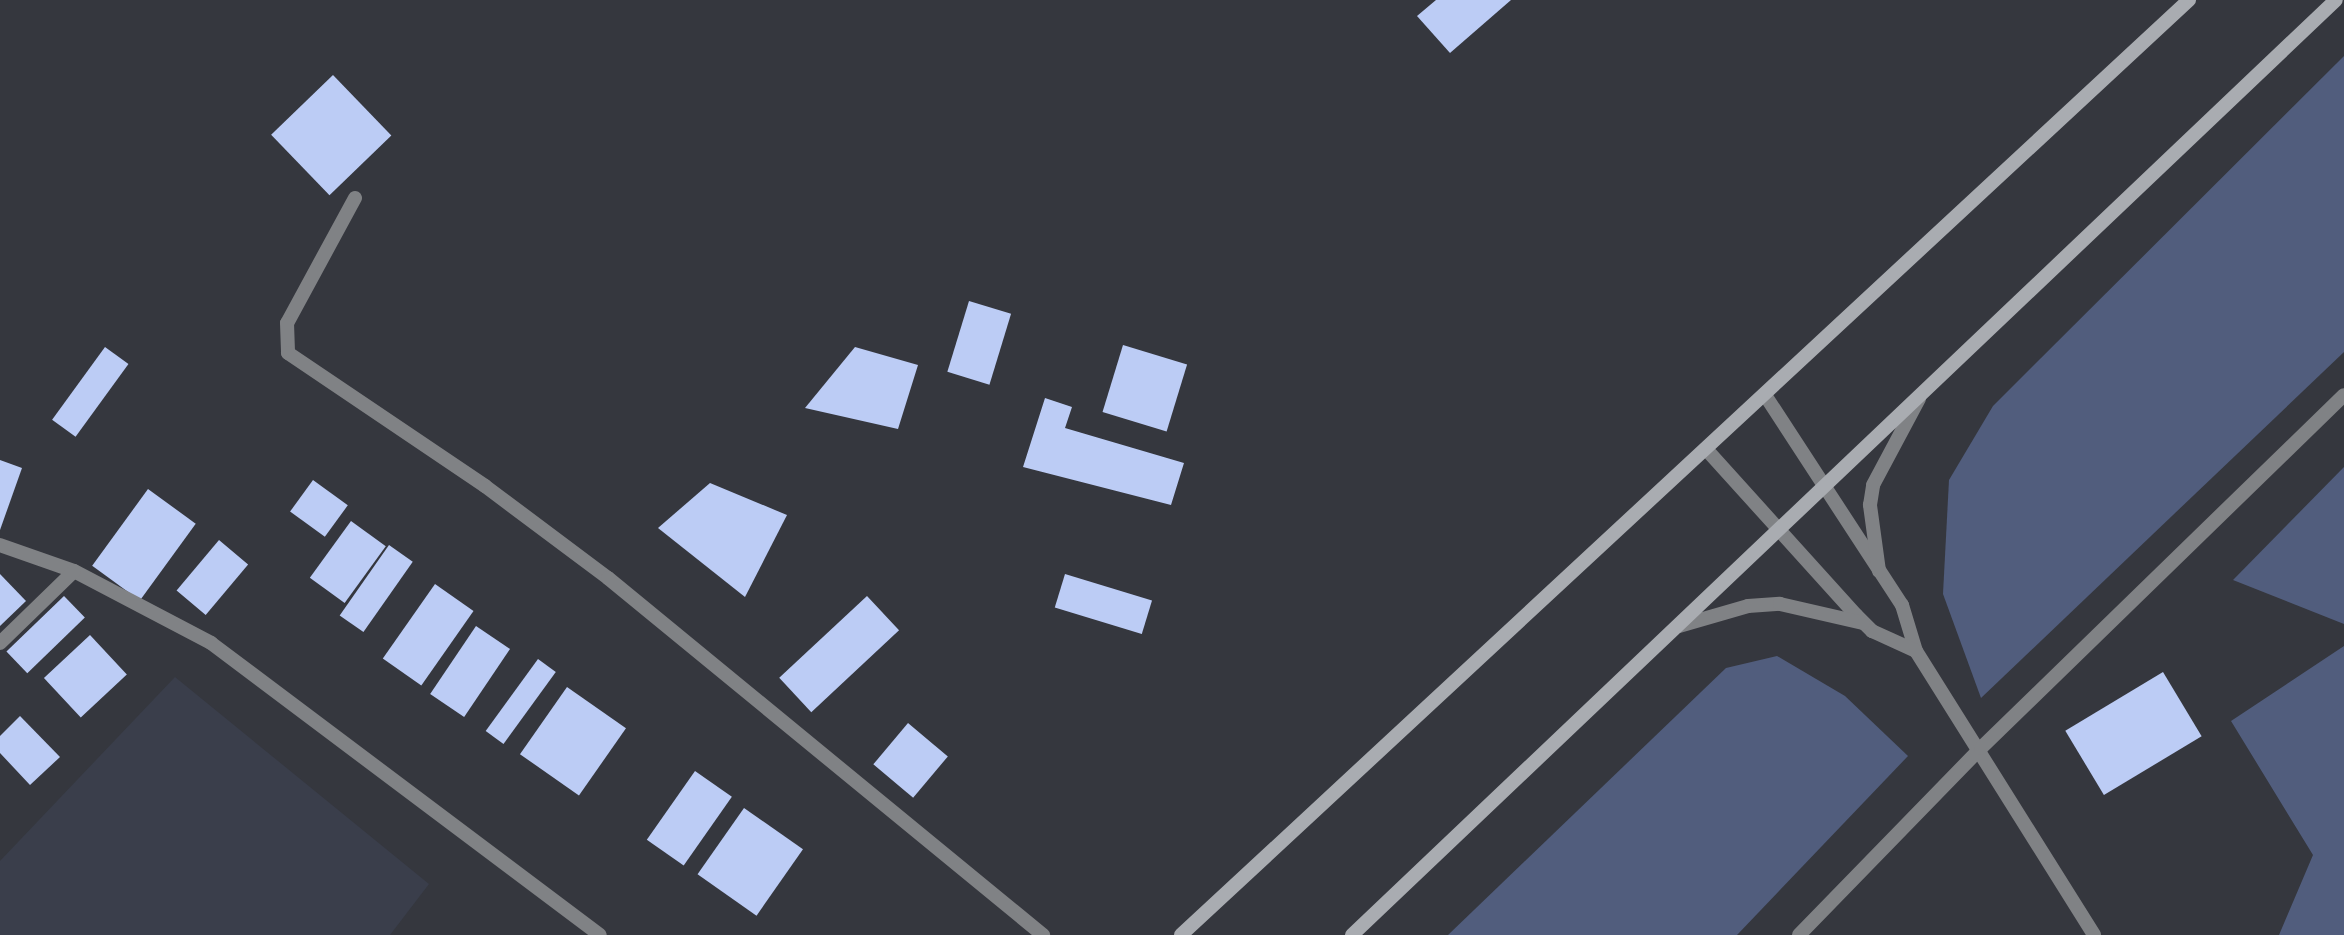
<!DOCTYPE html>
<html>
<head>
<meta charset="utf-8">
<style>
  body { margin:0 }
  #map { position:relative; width:2344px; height:935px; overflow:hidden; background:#35373e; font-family:"Public Sans",sans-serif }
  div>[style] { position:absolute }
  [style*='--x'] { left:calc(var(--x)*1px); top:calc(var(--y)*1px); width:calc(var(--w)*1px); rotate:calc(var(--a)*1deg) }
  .built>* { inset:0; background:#3a3e4b }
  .green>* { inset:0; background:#515d7d }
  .building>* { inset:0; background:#bcccf5; transform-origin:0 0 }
  .street>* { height:14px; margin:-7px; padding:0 7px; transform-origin:7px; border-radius:7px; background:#808285 }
  .secondary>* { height:14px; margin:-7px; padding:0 7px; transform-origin:7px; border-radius:7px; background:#a9acb1 }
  span { translate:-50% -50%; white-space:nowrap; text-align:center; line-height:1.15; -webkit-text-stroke:7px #2b2d34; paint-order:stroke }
</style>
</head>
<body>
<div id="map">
  <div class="built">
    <i style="clip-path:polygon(175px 677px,429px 884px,390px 935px,0 935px,0 861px)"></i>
  </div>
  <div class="green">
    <i style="clip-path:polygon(2344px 56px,2344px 352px,1981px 698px,1943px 594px,1949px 480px,1993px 406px)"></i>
    <i style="clip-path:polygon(2344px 467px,2344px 624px,2233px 580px)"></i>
    <i style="clip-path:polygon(2344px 646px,2344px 935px,2279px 935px,2313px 855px,2231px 721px)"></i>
    <i style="clip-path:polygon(1777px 656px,1845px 696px,1908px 756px,1737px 935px,1448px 935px,1726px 668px)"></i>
  </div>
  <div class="building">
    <i style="clip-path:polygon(1436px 0,1511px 0,1450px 53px,1417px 16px)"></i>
    <i style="left:333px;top:75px;width:84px;height:86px;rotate:46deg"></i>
    <i style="left:969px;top:301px;width:44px;height:74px;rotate:17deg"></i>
    <i style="left:1123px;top:345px;width:67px;height:70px;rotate:17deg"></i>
    <i style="left:105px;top:347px;width:29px;height:90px;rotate:36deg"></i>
    <i style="clip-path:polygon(855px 347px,918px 365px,898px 429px,805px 408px)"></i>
    <i style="clip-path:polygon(1045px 398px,1072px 407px,1065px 428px,1184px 463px,1171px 505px,1023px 467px)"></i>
    <i style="clip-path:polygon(0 460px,22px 468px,0 530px)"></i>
    <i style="left:313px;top:480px;width:43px;height:39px;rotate:36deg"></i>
    <i style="clip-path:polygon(710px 483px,787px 515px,745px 597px,658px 528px)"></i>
    <i style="left:148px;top:489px;width:59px;height:95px;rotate:36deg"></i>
    <i style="left:351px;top:521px;width:43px;height:70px;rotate:36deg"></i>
    <i style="left:219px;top:540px;width:38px;height:66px;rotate:40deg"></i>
    <i style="left:389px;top:545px;width:29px;height:86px;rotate:35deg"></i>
    <i style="clip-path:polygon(0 574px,26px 601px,0 626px)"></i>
    <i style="left:1065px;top:574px;width:91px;height:35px;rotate:17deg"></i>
    <i style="left:435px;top:584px;width:47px;height:91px;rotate:35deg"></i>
    <i style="left:64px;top:596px;width:30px;height:80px;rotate:46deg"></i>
    <i style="left:867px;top:596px;width:47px;height:120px;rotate:47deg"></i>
    <i style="left:476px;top:626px;width:41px;height:82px;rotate:34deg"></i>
    <i style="left:90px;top:635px;width:54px;height:63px;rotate:47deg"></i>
    <i style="left:538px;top:659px;width:22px;height:89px;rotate:36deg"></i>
    <i style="left:2163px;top:672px;width:75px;height:114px;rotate:59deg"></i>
    <i style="left:567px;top:687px;width:72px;height:82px;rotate:35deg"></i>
    <i style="clip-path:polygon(20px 716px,60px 757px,30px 785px,0 753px,0 736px)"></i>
    <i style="left:908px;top:723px;width:52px;height:54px;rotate:40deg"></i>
    <i style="left:695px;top:771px;width:45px;height:84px;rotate:35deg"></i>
    <i style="left:744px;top:808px;width:72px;height:81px;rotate:35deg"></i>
  </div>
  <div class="street">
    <i style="--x:355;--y:198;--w:142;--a:118.5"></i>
    <i style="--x:287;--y:323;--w:30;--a:88"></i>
    <i style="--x:288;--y:353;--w:238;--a:34"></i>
    <i style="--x:485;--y:486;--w:154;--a:36.8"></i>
    <i style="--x:608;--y:578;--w:563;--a:39.38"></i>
    <i style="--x:1765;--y:395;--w:251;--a:56.9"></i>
    <i style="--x:1902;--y:605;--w:48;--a:73.1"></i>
    <i style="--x:1916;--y:651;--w:335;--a:57.9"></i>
    <i style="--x:1706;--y:449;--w:224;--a:47.9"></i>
    <i style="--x:1856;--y:615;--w:23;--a:45"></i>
    <i style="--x:1872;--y:631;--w:48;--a:24.4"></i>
    <i style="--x:0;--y:545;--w:78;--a:19.4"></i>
    <i style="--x:74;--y:571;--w:155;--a:27.7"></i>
    <i style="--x:211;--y:643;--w:486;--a:36.9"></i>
    <i style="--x:1879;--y:571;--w:67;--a:-97.8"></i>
    <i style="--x:1870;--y:505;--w:20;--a:-81"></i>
    <i style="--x:1873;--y:485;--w:98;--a:-61.9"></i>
    <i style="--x:1679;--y:626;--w:72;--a:-16.2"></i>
    <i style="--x:1748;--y:606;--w:32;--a:-4"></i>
    <i style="--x:1780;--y:604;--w:85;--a:12.9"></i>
    <i style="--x:0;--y:643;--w:103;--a:-44.2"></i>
    <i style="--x:1799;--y:935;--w:261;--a:-45.8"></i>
    <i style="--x:1981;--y:748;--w:506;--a:-44.2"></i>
  </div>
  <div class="secondary">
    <i style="--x:1181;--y:935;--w:1375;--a:-42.85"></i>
    <i style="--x:1352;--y:935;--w:1357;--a:-43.54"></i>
  </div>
</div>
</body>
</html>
